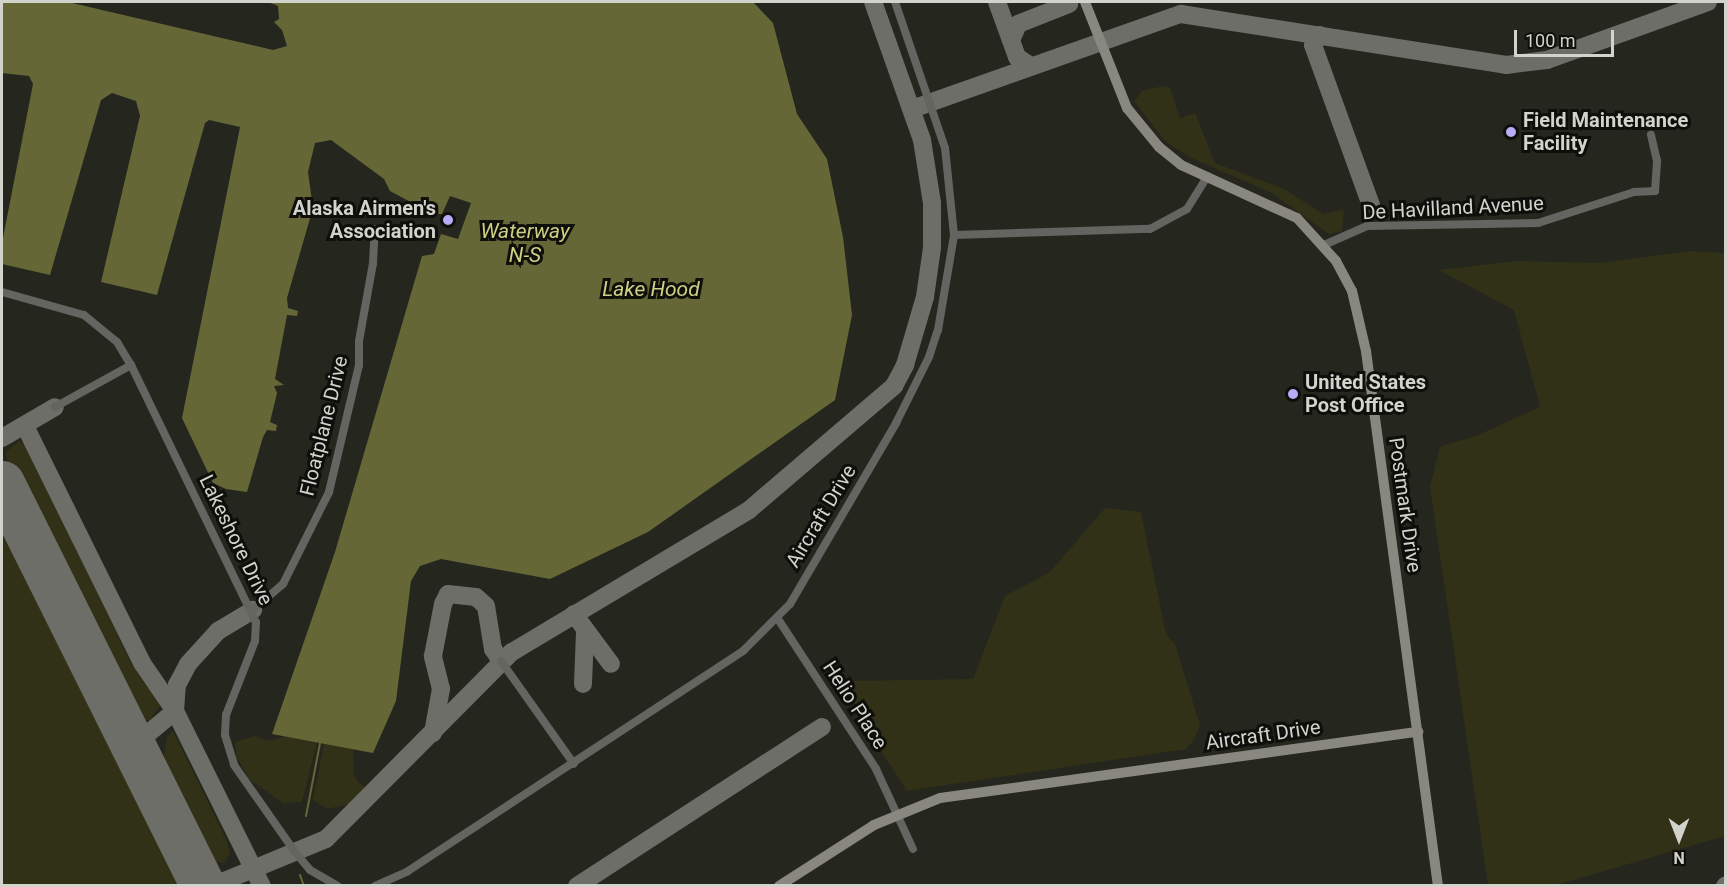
<!DOCTYPE html>
<html>
<head>
<meta charset="utf-8">
<style>
  body { margin:0 }
  #map { position:relative; width:1727px; height:887px; overflow:hidden; background:#25261e; font-family:Roboto,sans-serif }
  div>[style] { position:absolute }
  [style*='--x'] { left:calc(var(--x)*1px); top:calc(var(--y)*1px); width:calc(var(--w)*1px); rotate:calc(var(--a)*1deg) }
  .green>* { inset:0; background:#313117 }
  .water>* { inset:0; background:#666737 }
  .stream>* { height:2px; margin:-1px; padding:0 1px; transform-origin:1px; border-radius:1px; background:#666737 }
  .taxiway>* { height:18px; margin:-9px; padding:0 9px; transform-origin:9px; border-radius:9px; background:#6e6e68 }
  .runway>* { height:45px; margin:-22.5px; padding:0 22.5px; transform-origin:22.5px; border-radius:22.5px; background:#6e6e68 }
  .street>* { height:8px; margin:-4px; padding:0 4px; transform-origin:4px; border-radius:4px; background:#646460 }
  .secondary>* { height:10px; margin:-5px; padding:0 5px; transform-origin:5px; border-radius:5px; background:#888881 }
  .dots>* { width:16px; height:16px; translate:-50% -50%; box-sizing:border-box; border:3px solid #0e0e0b; border-radius:50% }
  span { translate:-50% -50%; white-space:nowrap; text-align:center; line-height:1.15; -webkit-text-stroke:6px #0e0e0b; paint-order:stroke }
  .poi-label { font-size:20px; color:#d3d3ce; font-weight:700 }
  .left { translate:0 -50%; text-align:left }
  .right { translate:-100% -50%; text-align:right }
  .street-label { font-size:20px; color:#d3d3ce }
  .water-label { font-size:21px; color:#ced084; font-style:italic }
  .frame { position:absolute; inset:0; border:3px solid #d3d3ce; pointer-events:none }
  .north { position:absolute; left:1649px; top:809px; width:60px; height:60px; -webkit-text-stroke:4px #0e0e0b; paint-order:stroke; rotate:180deg; font-size:16px; font-weight:700; line-height:24px; text-align:center; color:#d3d3ce }
  .north::after { content:''; display:block; margin:auto; width:21px; height:27px; background:#d3d3ce; clip-path:polygon(50% 0,100% 100%,50% 72%,0 100%) }
  .scale { position:absolute; left:1514px; top:30px; width:100px; height:27px; box-sizing:border-box; border:3px solid #d3d3ce; border-top:0; padding-left:8px; font-size:18px; line-height:21px; white-space:nowrap; color:#d3d3ce; -webkit-text-stroke:4px #0e0e0b; paint-order:stroke }
</style>
</head>
<body>
<div id="map">
  <div class="green">
    <i style="clip-path:polygon(1163px 86px,1170px 88px,1180px 118px,1195px 113px,1215px 163px,1284px 189px,1323px 214px,1344px 209px,1342px 231px,1329px 234px,1272px 193px,1189px 157px,1165px 141px,1134px 101px,1142px 91px)"></i>
    <i style="clip-path:polygon(1690px 251px,1725px 253px,1725px 836px,1556px 885px,1488px 885px,1430px 487px,1440px 447px,1478px 435px,1540px 407px,1514px 310px,1439px 270px,1516px 261px,1600px 263px)"></i>
    <i style="clip-path:polygon(19px 441px,27px 447px,131px 663px,146px 686px,159px 697px,161px 704px,150px 720px,141px 720px,136px 712px,8px 465px,6px 452px)"></i>
    <i style="clip-path:polygon(1105px 508px,1141px 512px,1166px 634px,1175px 644px,1200px 725px,1194px 740px,1186px 749px,907px 791px,859px 717px,848px 681px,973px 679px,1005px 596px,1050px 572px)"></i>
    <i style="clip-path:polygon(2px 532px,181px 885px,2px 885px)"></i>
    <i style="clip-path:polygon(173px 731px,227px 841px,230px 853px,224px 863px,212px 861px,163px 762px,167px 737px)"></i>
    <i style="clip-path:polygon(255px 736px,269px 741px,287px 736px,317px 742px,302px 802px,283px 803px,249px 779px,236px 756px,235px 742px)"></i>
    <i style="clip-path:polygon(324px 743px,353px 749px,354px 774px,358px 782px,370px 790px,355px 803px,327px 809px,313px 800px)"></i>
  </div>
  <div class="water">
    <i style="clip-path:polygon(2px 2px,68px 2px,273px 50px,287px 46px,282px 30px,274px 22px,279px 19px,278px 6px,268px 2px,753px 2px,773px 23px,797px 114px,827px 159px,843px 237px,852px 315px,835px 400px,648px 532px,550px 579px,441px 559px,420px 566px,411px 581px,396px 701px,373px 753px,272px 734px,335px 552px,422px 256px,434px 254px,441px 234px,458px 239px,471px 203px,450px 196px,442px 214px,433px 214px,390px 191px,384px 179px,331px 140px,315px 143px,308px 172px,313px 208px,287px 298px,288px 308px,298px 311px,297px 316px,287px 315px,275px 379px,284px 385px,274px 386px,277px 393px,270px 422px,277px 425px,276px 431px,267px 430px,263px 437px,247px 492px,226px 489px,213px 483px,182px 418px,240px 127px,209px 120px,205px 123px,157px 295px,101px 282px,140px 116px,136px 101px,112px 93px,101px 100px,50px 275px,2px 264px,2px 243px,33px 84px,29px 76px,2px 73px)"></i>
  </div>
  <div class="stream">
    <i style="--x:306;--y:816;--w:74;--a:-79.1"></i>
    <i style="--x:300;--y:875;--w:12;--a:70"></i>
  </div>
  <div class="taxiway">
    <i style="--x:997;--y:2;--w:59;--a:70"></i>
    <i style="--x:1017;--y:57;--w:17;--a:33"></i>
    <i style="--x:1320;--y:35;--w:12;--a:125"></i>
    <i style="--x:1313;--y:45;--w:173;--a:70.1"></i>
    <i style="--x:1011;--y:40;--w:17;--a:-66"></i>
    <i style="--x:1018;--y:24;--w:55;--a:-21.4"></i>
    <i style="--x:912;--y:109;--w:285;--a:-19.5"></i>
    <i style="--x:1181;--y:14;--w:329;--a:8.9"></i>
    <i style="--x:1506;--y:65;--w:41;--a:-7"></i>
    <i style="--x:1547;--y:60;--w:171;--a:-19.8"></i>
    <i style="--x:25;--y:426;--w:264;--a:63.7"></i>
    <i style="--x:142;--y:663;--w:58;--a:55.5"></i>
    <i style="--x:175;--y:711;--w:195;--a:63.6"></i>
    <i style="--x:2;--y:438;--w:61;--a:-30.3"></i>
    <i style="--x:574;--y:614;--w:62;--a:53.5"></i>
    <i style="--x:583;--y:684;--w:52;--a:-87.8"></i>
    <i style="--x:433;--y:733;--w:45;--a:-79.7"></i>
    <i style="--x:441;--y:689;--w:34;--a:-104"></i>
    <i style="--x:433;--y:656;--w:53;--a:-79.1"></i>
    <i style="--x:443;--y:604;--w:11;--a:-63"></i>
    <i style="--x:448;--y:594;--w:28;--a:6"></i>
    <i style="--x:476;--y:597;--w:13;--a:42"></i>
    <i style="--x:486;--y:606;--w:44;--a:80.8"></i>
    <i style="--x:493;--y:649;--w:14;--a:56"></i>
    <i style="--x:133;--y:746;--w:55;--a:-39.8"></i>
    <i style="--x:175;--y:711;--w:26;--a:-86"></i>
    <i style="--x:177;--y:685;--w:24;--a:-62"></i>
    <i style="--x:188;--y:664;--w:45;--a:-47.7"></i>
    <i style="--x:218;--y:631;--w:41;--a:-31"></i>
    <i style="--x:212;--y:886;--w:123;--a:-22.4"></i>
    <i style="--x:326;--y:839;--w:264;--a:-45.2"></i>
    <i style="--x:512;--y:652;--w:276;--a:-30.9"></i>
    <i style="--x:749;--y:510;--w:191;--a:-40.5"></i>
    <i style="--x:894;--y:386;--w:24;--a:-62"></i>
    <i style="--x:905;--y:365;--w:71;--a:-73.6"></i>
    <i style="--x:925;--y:297;--w:49;--a:-81.9"></i>
    <i style="--x:932;--y:248;--w:45;--a:-90"></i>
    <i style="--x:932;--y:203;--w:64;--a:-99"></i>
    <i style="--x:922;--y:140;--w:146;--a:-109.5"></i>
    <i style="--x:577;--y:886;--w:292;--a:-33"></i>
    <i style="--x:1725;--y:886;--w:1;--a:-45"></i>
  </div>
  <div class="runway">
    <i style="--x:2;--y:483;--w:450;--a:63.5"></i>
  </div>
  <div class="street">
    <i style="--x:954;--y:235;--w:196;--a:-1.8"></i>
    <i style="--x:1150;--y:229;--w:42;--a:-28.4"></i>
    <i style="--x:1187;--y:209;--w:39;--a:-58"></i>
    <i style="--x:1324;--y:245;--w:47;--a:-23.8"></i>
    <i style="--x:1367;--y:226;--w:171;--a:-1"></i>
    <i style="--x:1538;--y:223;--w:101;--a:-17.9"></i>
    <i style="--x:1634;--y:192;--w:21;--a:-3"></i>
    <i style="--x:1655;--y:191;--w:30;--a:-86"></i>
    <i style="--x:1657;--y:161;--w:27;--a:-103"></i>
    <i style="--x:2;--y:292;--w:85;--a:15.7"></i>
    <i style="--x:84;--y:315;--w:43;--a:39.3"></i>
    <i style="--x:117;--y:342;--w:27;--a:59"></i>
    <i style="--x:131;--y:365;--w:286;--a:64.1"></i>
    <i style="--x:256;--y:622;--w:19;--a:93"></i>
    <i style="--x:255;--y:641;--w:79;--a:111.4"></i>
    <i style="--x:226;--y:715;--w:20;--a:93"></i>
    <i style="--x:225;--y:735;--w:31;--a:73"></i>
    <i style="--x:234;--y:765;--w:106;--a:55"></i>
    <i style="--x:295;--y:852;--w:23;--a:50"></i>
    <i style="--x:310;--y:870;--w:32;--a:30"></i>
    <i style="--x:55;--y:407;--w:87;--a:-28.9"></i>
    <i style="--x:253;--y:610;--w:40;--a:-41"></i>
    <i style="--x:283;--y:584;--w:103;--a:-63.4"></i>
    <i style="--x:329;--y:492;--w:130;--a:-76.7"></i>
    <i style="--x:359;--y:365;--w:24;--a:-90"></i>
    <i style="--x:359;--y:341;--w:79;--a:-79.8"></i>
    <i style="--x:373;--y:263;--w:34;--a:-87"></i>
    <i style="--x:778;--y:619;--w:179;--a:56.8"></i>
    <i style="--x:876;--y:769;--w:88;--a:65.2"></i>
    <i style="--x:501;--y:661;--w:126;--a:54.7"></i>
    <i style="--x:375;--y:886;--w:36;--a:-24"></i>
    <i style="--x:408;--y:871;--w:402;--a:-33.3"></i>
    <i style="--x:744;--y:650;--w:65;--a:-45"></i>
    <i style="--x:790;--y:604;--w:210;--a:-59.6"></i>
    <i style="--x:896;--y:423;--w:74;--a:-63.4"></i>
    <i style="--x:929;--y:357;--w:28;--a:-72"></i>
    <i style="--x:938;--y:330;--w:96;--a:-80.4"></i>
    <i style="--x:954;--y:235;--w:87;--a:-95.9"></i>
    <i style="--x:945;--y:148;--w:154;--a:-108.9"></i>
  </div>
  <div class="secondary">
    <i style="--x:1085;--y:2;--w:114;--a:68.4"></i>
    <i style="--x:1127;--y:108;--w:50;--a:50.6"></i>
    <i style="--x:1159;--y:147;--w:28;--a:39"></i>
    <i style="--x:1181;--y:165;--w:128;--a:24.6"></i>
    <i style="--x:1297;--y:218;--w:58;--a:47.8"></i>
    <i style="--x:1336;--y:261;--w:34;--a:62"></i>
    <i style="--x:1352;--y:291;--w:62;--a:76.9"></i>
    <i style="--x:1366;--y:351;--w:540;--a:82.34"></i>
    <i style="--x:779;--y:886;--w:113;--a:-32.7"></i>
    <i style="--x:874;--y:825;--w:71;--a:-22.2"></i>
    <i style="--x:940;--y:798;--w:483;--a:-7.9"></i>
  </div>
  <div class="dots">
    <i style="left:1511px;top:132px;background:#b6acf8"></i>
    <i style="left:448px;top:220px;background:#b6acf8"></i>
    <i style="left:1293px;top:394px;background:#b6acf8"></i>
  </div>
  <div class="poi-label">
    <span class="left" style="left:1523px;top:132px">Field Maintenance<br>Facility</span>
    <span class="right" style="left:436px;top:220px">Alaska Airmen's<br>Association</span>
    <span class="left" style="left:1305px;top:394px">United States<br>Post Office</span>
  </div>
  <div class="street-label">
    <span style="left:1453px;top:208px;rotate:-3deg">De Havilland Avenue</span>
    <span style="left:324px;top:426px;rotate:-76deg">Floatplane Drive</span>
    <span style="left:1405px;top:505px;rotate:82deg">Postmark Drive</span>
    <span style="left:821px;top:516px;rotate:-59deg">Aircraft Drive</span>
    <span style="left:236px;top:540px;rotate:64deg">Lakeshore Drive</span>
    <span style="left:855px;top:705px;rotate:57deg">Helio Place</span>
    <span style="left:1263px;top:735px;rotate:-8deg">Aircraft Drive</span>
  </div>
  <div class="water-label">
    <span style="left:525px;top:243px">Waterway<br>N-S</span>
    <span style="left:651px;top:289px">Lake Hood</span>
  </div>
  <div class="frame"></div>
  <div class="north">N</div>
  <div class="scale">100 m</div>
</div>
</body>
</html>
